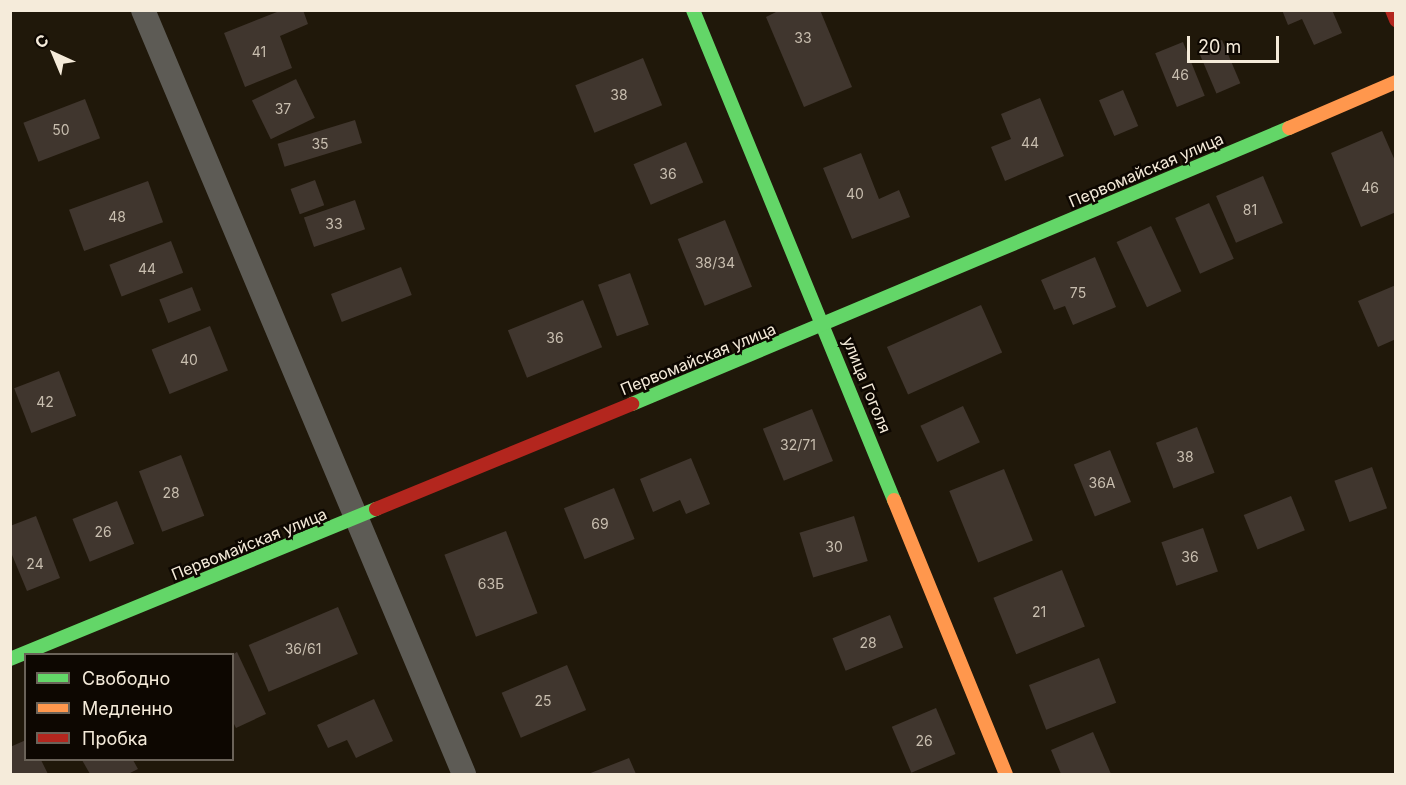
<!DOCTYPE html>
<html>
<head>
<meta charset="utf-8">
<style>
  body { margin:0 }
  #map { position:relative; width:1406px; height:785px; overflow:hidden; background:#20180a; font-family:Inter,sans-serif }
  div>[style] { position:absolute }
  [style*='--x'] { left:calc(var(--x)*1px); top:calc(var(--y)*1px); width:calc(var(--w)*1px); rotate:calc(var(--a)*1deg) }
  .building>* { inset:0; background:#40362e; transform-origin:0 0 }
  .street>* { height:24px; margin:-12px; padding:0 12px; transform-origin:12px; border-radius:12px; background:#5d5b55 }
  .fast>* { height:14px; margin:-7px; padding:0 7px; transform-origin:7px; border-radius:7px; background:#63d668 }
  .slow>* { height:14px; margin:-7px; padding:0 7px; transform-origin:7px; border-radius:7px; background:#ff974d }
  .jam>* { height:14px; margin:-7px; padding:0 7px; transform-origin:7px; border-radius:7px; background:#b3261e }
  span { translate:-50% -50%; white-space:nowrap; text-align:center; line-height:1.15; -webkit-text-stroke:5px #0d0701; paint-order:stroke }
  .number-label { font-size:14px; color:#c8beaf }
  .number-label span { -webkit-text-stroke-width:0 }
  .street-label { font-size:16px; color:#f5ebda }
  .frame { position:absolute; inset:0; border:12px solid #f5ebda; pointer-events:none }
  .legend { position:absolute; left:24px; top:653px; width:210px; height:108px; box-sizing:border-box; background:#0d0701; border:2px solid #6a6258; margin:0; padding:8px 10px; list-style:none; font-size:18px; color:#f5ebda }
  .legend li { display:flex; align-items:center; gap:12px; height:30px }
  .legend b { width:30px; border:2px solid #6a6258 }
  .north { position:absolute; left:24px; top:24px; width:60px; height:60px; -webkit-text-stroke:4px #0d0701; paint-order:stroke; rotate:316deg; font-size:16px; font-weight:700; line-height:24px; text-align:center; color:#f5ebda }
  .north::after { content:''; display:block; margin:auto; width:21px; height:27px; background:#f5ebda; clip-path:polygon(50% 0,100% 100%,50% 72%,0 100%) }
  .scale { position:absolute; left:1187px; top:36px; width:92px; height:27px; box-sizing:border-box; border:3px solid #f5ebda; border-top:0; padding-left:8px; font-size:18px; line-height:21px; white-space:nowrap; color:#f5ebda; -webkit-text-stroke:4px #0d0701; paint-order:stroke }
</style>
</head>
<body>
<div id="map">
  <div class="building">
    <i style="clip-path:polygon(282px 10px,303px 10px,308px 24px,280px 36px,292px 68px,245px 87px,224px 33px)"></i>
    <i style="clip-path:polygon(780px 10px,820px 10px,852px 87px,804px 107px,766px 17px)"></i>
    <i style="clip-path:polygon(1282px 10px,1332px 10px,1342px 33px,1314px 45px,1302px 19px,1288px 25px)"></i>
    <i style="left:1222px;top:40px;width:47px;height:26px;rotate:67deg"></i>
    <i style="left:1183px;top:42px;width:58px;height:30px;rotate:68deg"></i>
    <i style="left:643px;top:58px;width:51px;height:73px;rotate:68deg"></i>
    <i style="left:296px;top:79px;width:43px;height:49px;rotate:64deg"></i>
    <i style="left:1123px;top:90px;width:39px;height:26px;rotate:67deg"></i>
    <i style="clip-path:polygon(1040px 98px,1064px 156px,1005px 181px,991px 147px,1011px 139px,1001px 114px)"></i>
    <i style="left:85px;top:99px;width:42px;height:66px;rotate:69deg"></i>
    <i style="left:355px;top:120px;width:24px;height:81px;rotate:73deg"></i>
    <i style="clip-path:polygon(1382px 131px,1396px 163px,1396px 212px,1361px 227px,1331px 153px)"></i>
    <i style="left:686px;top:142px;width:44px;height:57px;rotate:67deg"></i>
    <i style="clip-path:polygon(861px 153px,879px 199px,899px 190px,910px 217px,852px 239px,823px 168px)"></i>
    <i style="left:1263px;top:176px;width:51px;height:51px;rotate:67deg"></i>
    <i style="left:315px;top:180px;width:27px;height:26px;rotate:70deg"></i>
    <i style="left:148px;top:181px;width:44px;height:84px;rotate:70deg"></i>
    <i style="left:355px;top:200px;width:31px;height:54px;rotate:71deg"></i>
    <i style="left:1209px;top:203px;width:61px;height:37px;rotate:66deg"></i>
    <i style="left:725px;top:220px;width:72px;height:51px;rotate:68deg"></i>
    <i style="left:1151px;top:226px;width:72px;height:38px;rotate:65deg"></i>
    <i style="left:171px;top:241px;width:34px;height:66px;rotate:69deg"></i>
    <i style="clip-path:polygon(1095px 257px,1116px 307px,1073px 325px,1065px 306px,1054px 310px,1041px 280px)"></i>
    <i style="left:401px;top:267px;width:30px;height:75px;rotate:69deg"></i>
    <i style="left:630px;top:273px;width:55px;height:34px;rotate:70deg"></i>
    <i style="clip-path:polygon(1396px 285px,1396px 339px,1378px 347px,1358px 301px)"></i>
    <i style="left:192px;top:287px;width:25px;height:35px;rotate:69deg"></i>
    <i style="left:583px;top:300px;width:51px;height:81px;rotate:68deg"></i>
    <i style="left:981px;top:305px;width:52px;height:103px;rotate:66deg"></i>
    <i style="left:210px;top:326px;width:48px;height:63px;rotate:68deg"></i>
    <i style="left:59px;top:371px;width:48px;height:48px;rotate:69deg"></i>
    <i style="left:963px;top:406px;width:40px;height:47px;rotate:65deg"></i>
    <i style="left:812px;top:409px;width:56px;height:53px;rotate:68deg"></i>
    <i style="left:1197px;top:427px;width:49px;height:44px;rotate:69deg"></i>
    <i style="left:1110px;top:450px;width:56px;height:39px;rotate:68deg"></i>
    <i style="left:181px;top:455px;width:65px;height:45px;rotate:69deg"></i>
    <i style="clip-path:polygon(691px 458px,710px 504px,686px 514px,680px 500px,653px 512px,640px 479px)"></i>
    <i style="left:1372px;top:467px;width:44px;height:40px;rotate:70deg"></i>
    <i style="left:1004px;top:469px;width:77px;height:59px;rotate:68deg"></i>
    <i style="left:614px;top:488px;width:55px;height:54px;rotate:68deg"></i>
    <i style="left:1291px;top:496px;width:37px;height:51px;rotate:68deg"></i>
    <i style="left:117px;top:501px;width:46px;height:48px;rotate:68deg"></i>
    <i style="clip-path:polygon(36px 516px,60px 578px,27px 591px,10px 550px,10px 526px)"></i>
    <i style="left:854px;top:516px;width:47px;height:57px;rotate:73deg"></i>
    <i style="left:1203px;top:528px;width:46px;height:44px;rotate:71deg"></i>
    <i style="left:506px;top:531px;width:88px;height:66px;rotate:69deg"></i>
    <i style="left:1062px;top:570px;width:61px;height:74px;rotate:68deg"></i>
    <i style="left:338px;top:607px;width:51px;height:97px;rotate:67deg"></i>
    <i style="left:890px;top:615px;width:35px;height:62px;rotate:68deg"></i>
    <i style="clip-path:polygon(237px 652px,266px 714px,236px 728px,232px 720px,232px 655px)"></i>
    <i style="left:1099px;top:658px;width:48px;height:75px;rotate:69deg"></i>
    <i style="left:567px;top:665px;width:49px;height:71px;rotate:67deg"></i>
    <i style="clip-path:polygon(374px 699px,393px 741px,356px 758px,347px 740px,328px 748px,317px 725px)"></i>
    <i style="left:936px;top:708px;width:50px;height:48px;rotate:67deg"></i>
    <i style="clip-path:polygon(1093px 732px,1111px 774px,1061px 774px,1051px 750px)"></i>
    <i style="clip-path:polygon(26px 740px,26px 760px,41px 760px,48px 774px,10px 774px,10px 747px)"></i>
    <i style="clip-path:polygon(629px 758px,636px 774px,588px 774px)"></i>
    <i style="clip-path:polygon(82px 760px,133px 760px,138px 769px,128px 774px,90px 774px)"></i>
  </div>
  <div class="street">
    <i style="--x:143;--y:10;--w:829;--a:67.21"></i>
  </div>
  <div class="fast">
    <i style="--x:693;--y:10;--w:530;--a:67.7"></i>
    <i style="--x:632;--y:404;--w:713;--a:-22.79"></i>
    <i style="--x:10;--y:659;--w:396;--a:-22.3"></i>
  </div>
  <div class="slow">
    <i style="--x:1289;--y:128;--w:116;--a:-23.3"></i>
    <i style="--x:894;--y:500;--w:296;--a:67.8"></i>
  </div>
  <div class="jam">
    <i style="--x:1392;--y:10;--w:11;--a:68"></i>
    <i style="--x:376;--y:509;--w:277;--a:-22.3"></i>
  </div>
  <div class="number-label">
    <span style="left:803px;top:38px">33</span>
    <span style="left:259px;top:52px">41</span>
    <span style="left:1180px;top:75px">46</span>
    <span style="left:619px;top:95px">38</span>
    <span style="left:283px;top:109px">37</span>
    <span style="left:61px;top:130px">50</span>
    <span style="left:1030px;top:143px">44</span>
    <span style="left:320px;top:144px">35</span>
    <span style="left:668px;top:174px">36</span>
    <span style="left:1370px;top:188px">46</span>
    <span style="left:855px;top:194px">40</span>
    <span style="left:1250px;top:210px">81</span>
    <span style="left:117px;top:217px">48</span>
    <span style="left:334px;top:224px">33</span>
    <span style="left:715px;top:263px">38/34</span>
    <span style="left:147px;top:269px">44</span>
    <span style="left:1078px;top:293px">75</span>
    <span style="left:555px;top:338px">36</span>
    <span style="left:189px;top:360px">40</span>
    <span style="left:45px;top:402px">42</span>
    <span style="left:798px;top:445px">32/71</span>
    <span style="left:1185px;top:457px">38</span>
    <span style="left:1102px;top:483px">36А</span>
    <span style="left:171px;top:493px">28</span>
    <span style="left:600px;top:524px">69</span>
    <span style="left:103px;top:532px">26</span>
    <span style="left:834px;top:547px">30</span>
    <span style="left:1190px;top:557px">36</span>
    <span style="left:35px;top:564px">24</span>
    <span style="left:491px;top:584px">63Б</span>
    <span style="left:1039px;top:612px">21</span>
    <span style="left:868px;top:643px">28</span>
    <span style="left:303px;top:649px">36/61</span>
    <span style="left:543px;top:701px">25</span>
    <span style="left:924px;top:741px">26</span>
  </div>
  <div class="street-label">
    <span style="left:1146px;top:170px;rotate:-23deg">Первомайская улица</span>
    <span style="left:698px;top:359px;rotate:-22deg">Первомайская улица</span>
    <span style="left:867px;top:385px;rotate:68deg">улица Гоголя</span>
    <span style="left:249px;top:544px;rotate:-22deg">Первомайская улица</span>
  </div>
  <div class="frame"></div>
  <ul class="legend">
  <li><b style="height:8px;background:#63d668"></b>Свободно</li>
  <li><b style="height:8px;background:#ff974d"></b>Медленно</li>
  <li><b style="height:8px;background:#b3261e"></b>Пробка</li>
  </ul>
  <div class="north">С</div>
  <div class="scale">20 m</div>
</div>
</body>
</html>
